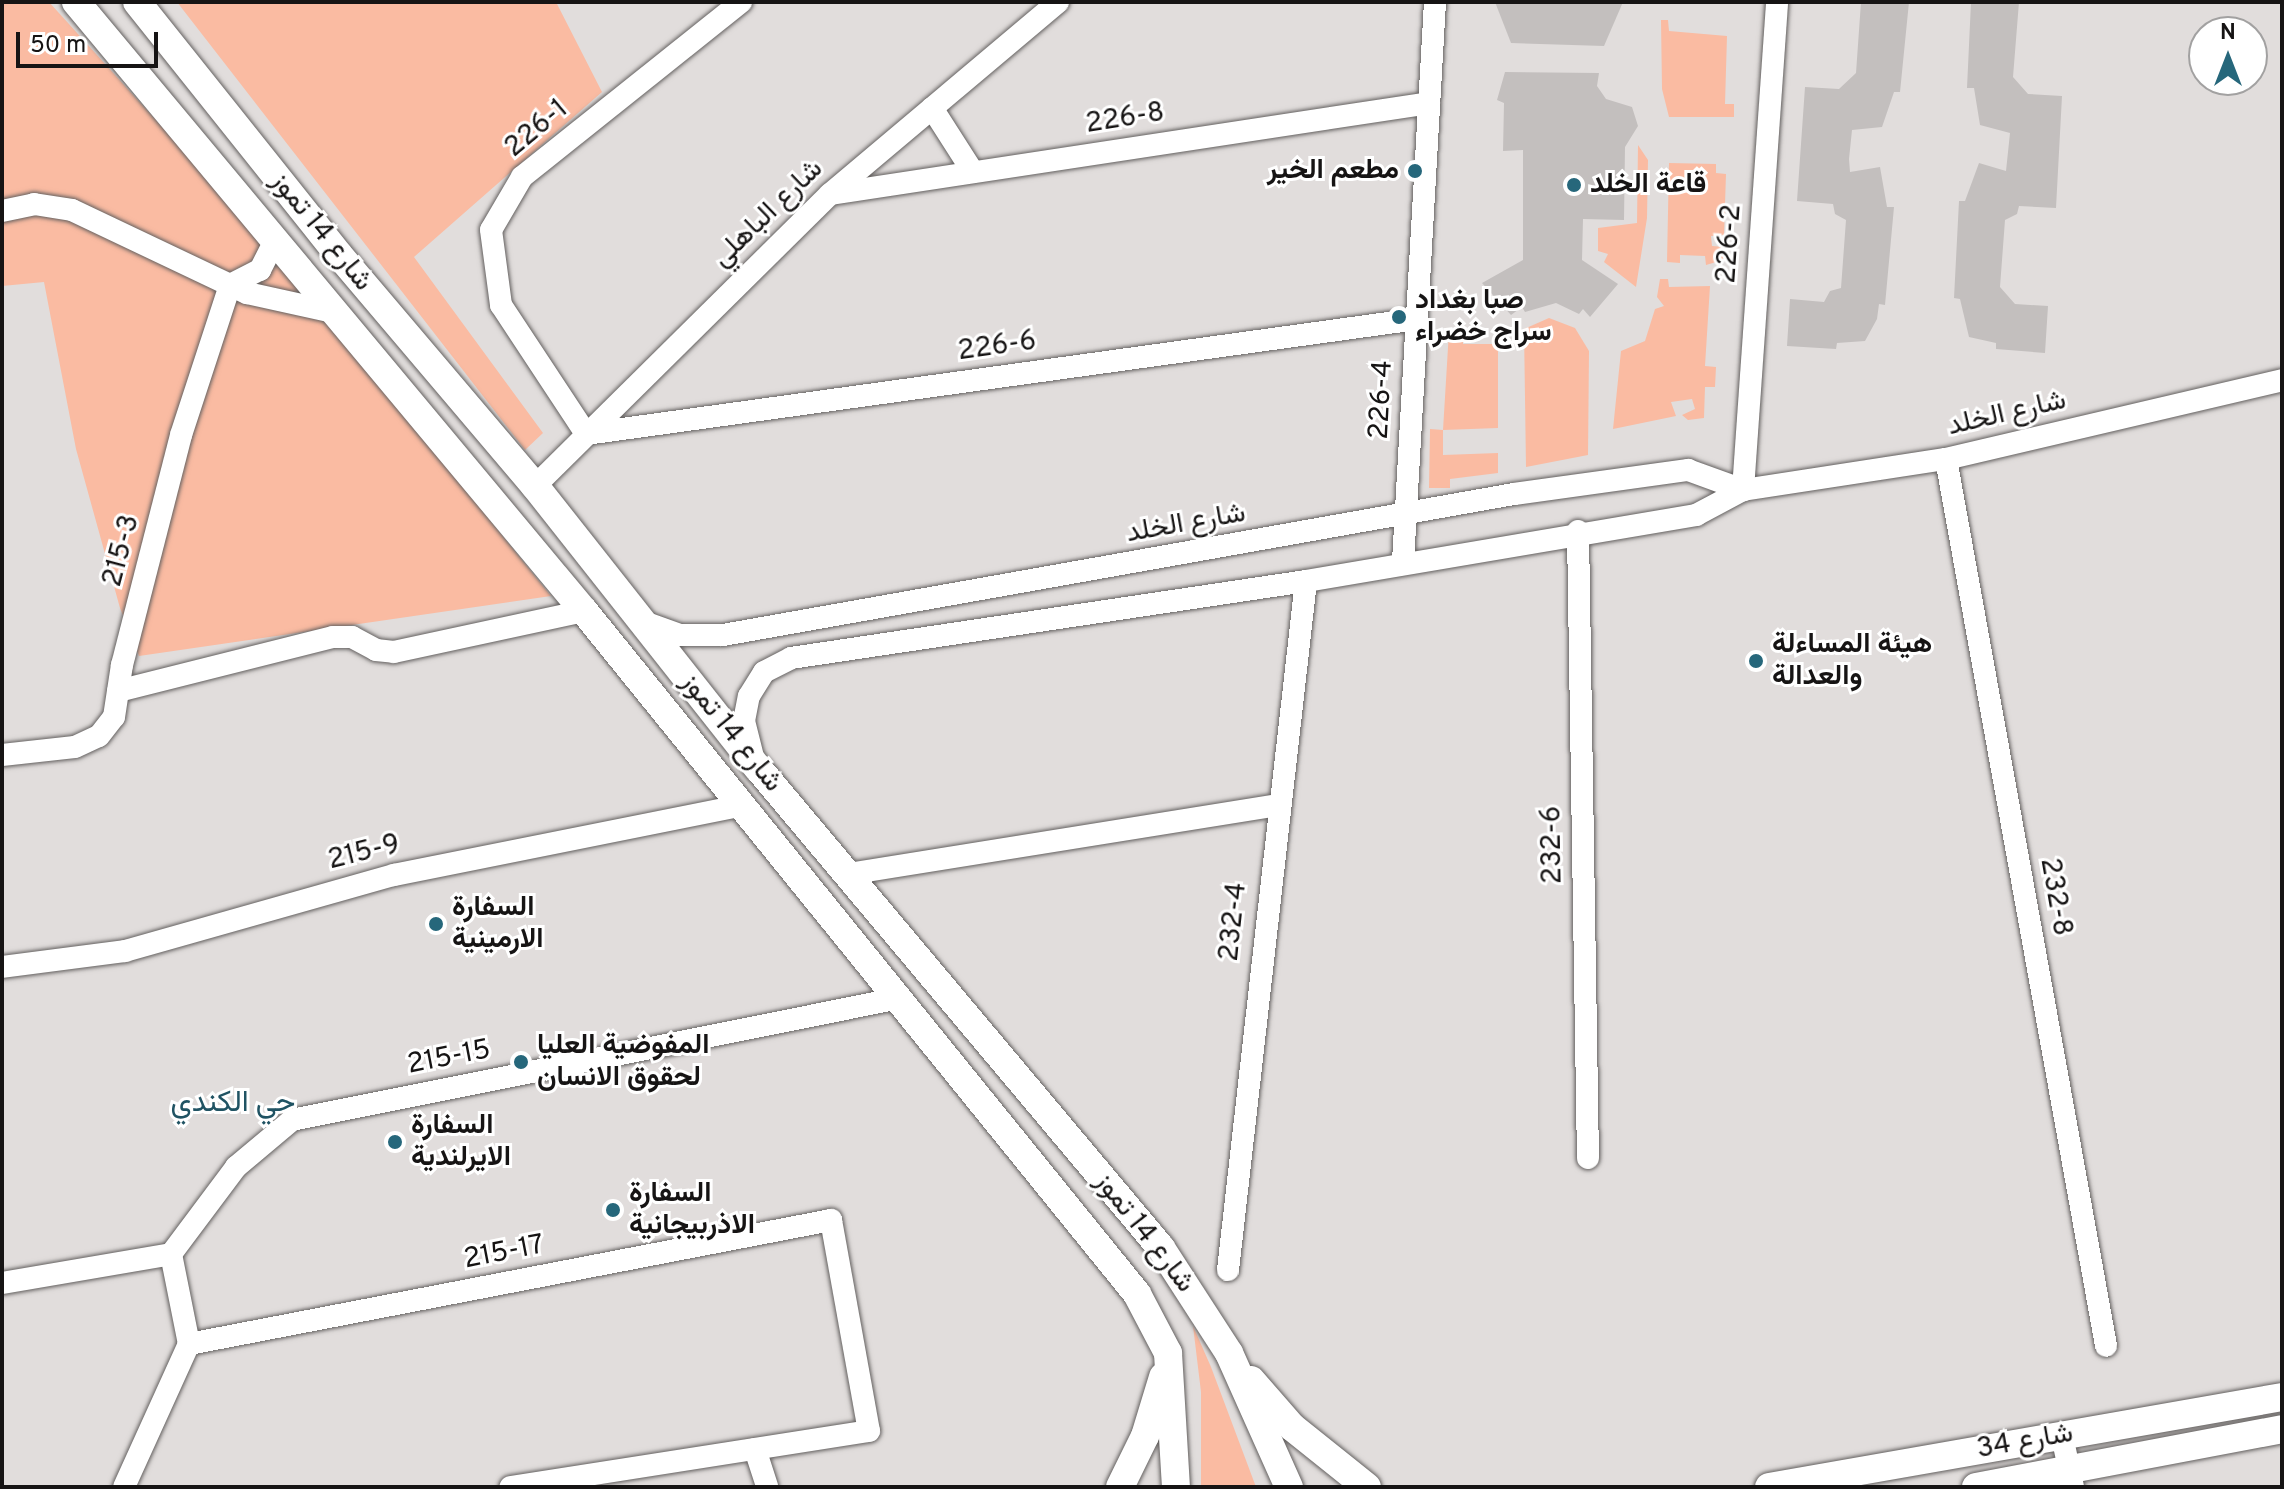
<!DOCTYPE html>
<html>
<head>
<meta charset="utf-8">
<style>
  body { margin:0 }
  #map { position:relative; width:2284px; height:1489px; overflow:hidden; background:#e1dddc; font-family:Overpass,Vazirmatn,sans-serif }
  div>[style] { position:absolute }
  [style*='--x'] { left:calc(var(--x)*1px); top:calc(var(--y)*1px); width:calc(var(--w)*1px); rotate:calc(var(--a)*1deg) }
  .green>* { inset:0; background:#fabba2 }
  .building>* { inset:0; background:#c3bfbe }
  .roads { filter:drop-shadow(0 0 2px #63605f) drop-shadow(0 0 2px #63605f) }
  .minor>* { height:22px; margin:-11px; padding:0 11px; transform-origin:11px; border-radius:11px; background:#fff }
  .major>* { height:28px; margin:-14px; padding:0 14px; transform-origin:14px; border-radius:14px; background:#fff }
  .dots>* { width:22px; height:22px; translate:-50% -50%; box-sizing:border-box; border:4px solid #fff; border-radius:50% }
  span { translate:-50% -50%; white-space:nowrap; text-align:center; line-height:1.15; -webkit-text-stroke:6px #fff; paint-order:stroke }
  .street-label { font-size:28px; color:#161414 }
  .poi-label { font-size:28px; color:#161414; font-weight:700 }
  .right { translate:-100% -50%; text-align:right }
  .left { translate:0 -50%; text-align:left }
  .neighbourhood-label { font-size:30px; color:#205363 }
  .frame { position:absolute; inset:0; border:4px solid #161414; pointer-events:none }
  .north { position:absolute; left:2188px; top:16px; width:80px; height:80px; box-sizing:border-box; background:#fff; border:2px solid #a2a1a1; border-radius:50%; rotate:0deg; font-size:22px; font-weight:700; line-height:32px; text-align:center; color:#161414 }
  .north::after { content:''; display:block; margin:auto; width:28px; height:36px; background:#26677b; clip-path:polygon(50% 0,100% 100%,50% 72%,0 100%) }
  .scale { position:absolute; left:16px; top:32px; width:142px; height:36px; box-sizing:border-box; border:4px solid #161414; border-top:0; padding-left:10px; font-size:24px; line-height:28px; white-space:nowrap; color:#161414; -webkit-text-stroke:6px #fff; paint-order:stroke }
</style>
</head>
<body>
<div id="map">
  <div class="green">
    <i style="clip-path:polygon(2px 2px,49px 2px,258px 233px,551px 596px,139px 656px,120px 608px,76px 449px,44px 282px,2px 286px)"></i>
    <i style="clip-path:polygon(177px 2px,556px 2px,602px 92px,414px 257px,543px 433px,525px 450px)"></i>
    <i style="clip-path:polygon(1661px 20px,1668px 20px,1669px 31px,1727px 36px,1725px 104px,1734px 104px,1734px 117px,1669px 117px,1662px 89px)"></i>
    <i style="clip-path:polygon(1638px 145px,1648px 160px,1647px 218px,1636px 287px,1604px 262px,1608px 254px,1598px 251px,1598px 228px,1637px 223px)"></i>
    <i style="clip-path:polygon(1669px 163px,1716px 164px,1716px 173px,1726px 174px,1724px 235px,1711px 236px,1712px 246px,1725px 247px,1723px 260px,1706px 265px,1705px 256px,1680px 255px,1680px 263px,1667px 262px)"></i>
    <i style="clip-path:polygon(1660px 279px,1668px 279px,1669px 287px,1710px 286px,1705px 366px,1716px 367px,1715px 387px,1705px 387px,1704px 418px,1688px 420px,1682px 415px,1695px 409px,1692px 399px,1671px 402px,1676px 416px,1613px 429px,1621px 351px,1645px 341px,1655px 309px,1664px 306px,1657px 297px)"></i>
    <i style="clip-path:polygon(1549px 318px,1575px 328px,1589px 351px,1588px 455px,1526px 467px,1524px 329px)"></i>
    <i style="clip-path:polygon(1449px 331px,1463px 331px,1463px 344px,1492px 344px,1498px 339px,1498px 428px,1443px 430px,1443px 455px,1498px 453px,1498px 473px,1450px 479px,1450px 488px,1429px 488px,1430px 429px,1443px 430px)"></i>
    <i style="clip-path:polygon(1193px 1326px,1211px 1367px,1256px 1487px,1201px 1487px,1201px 1392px)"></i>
  </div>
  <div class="building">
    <i style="clip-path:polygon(1495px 2px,1623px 2px,1604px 46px,1511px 43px)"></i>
    <i style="clip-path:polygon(1861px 2px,1909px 2px,1900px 92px,1894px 92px,1882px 127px,1852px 130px,1849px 159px,1850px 172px,1880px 167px,1887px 207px,1894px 207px,1885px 305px,1879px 304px,1877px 319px,1865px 341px,1837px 343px,1836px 349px,1787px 346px,1790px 299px,1824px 302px,1830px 291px,1841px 288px,1846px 220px,1835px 214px,1833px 204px,1797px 201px,1805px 87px,1839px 89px,1856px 73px)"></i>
    <i style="clip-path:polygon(1971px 2px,2019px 2px,2013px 77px,2028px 94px,2062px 96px,2056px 208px,2019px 206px,2017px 214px,2005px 220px,2000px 287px,2015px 304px,2048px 306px,2045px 353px,1996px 349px,1996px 343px,1969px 337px,1960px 299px,1954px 298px,1959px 201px,1965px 201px,1979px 163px,2006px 171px,2010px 133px,1980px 125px,1974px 88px,1967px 88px)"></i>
    <i style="clip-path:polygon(1505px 72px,1599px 73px,1597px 86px,1606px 99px,1632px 107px,1638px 126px,1625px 147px,1624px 220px,1583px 219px,1582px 260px,1618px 284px,1590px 317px,1583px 309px,1579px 314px,1556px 303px,1525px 312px,1522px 307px,1511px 315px,1482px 283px,1523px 260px,1523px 150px,1503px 151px,1504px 103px,1497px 100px)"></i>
  </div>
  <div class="roads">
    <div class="minor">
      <i style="--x:741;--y:2;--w:280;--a:141.4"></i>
      <i style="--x:522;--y:177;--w:61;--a:120.3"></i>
      <i style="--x:491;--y:230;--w:76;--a:82.4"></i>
      <i style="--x:501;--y:305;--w:154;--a:56.6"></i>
      <i style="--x:586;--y:434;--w:839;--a:-7.88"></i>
      <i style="--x:932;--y:108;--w:76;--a:57.4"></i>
      <i style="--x:831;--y:194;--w:605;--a:-8.65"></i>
      <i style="--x:2;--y:211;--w:33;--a:-12"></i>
      <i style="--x:34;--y:204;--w:38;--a:9"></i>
      <i style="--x:72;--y:210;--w:194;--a:25.4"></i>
      <i style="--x:247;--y:293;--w:93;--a:12.4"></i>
      <i style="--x:230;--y:285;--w:34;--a:-27"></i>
      <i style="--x:260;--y:270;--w:33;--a:-63"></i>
      <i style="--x:1946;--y:459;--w:901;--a:79.77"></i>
      <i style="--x:535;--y:486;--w:415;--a:-44.7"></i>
      <i style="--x:830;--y:194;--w:298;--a:-40.1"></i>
      <i style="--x:1743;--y:490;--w:489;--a:-86"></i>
      <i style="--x:1578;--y:531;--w:627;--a:89.09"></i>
      <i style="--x:1403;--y:562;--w:561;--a:-86.73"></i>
      <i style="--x:644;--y:622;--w:37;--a:20"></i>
      <i style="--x:679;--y:635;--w:44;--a:0"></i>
      <i style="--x:723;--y:635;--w:803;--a:-10.11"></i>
      <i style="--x:1514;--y:494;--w:176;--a:-7.9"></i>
      <i style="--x:1688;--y:470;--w:59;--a:20"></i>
      <i style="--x:118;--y:691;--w:222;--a:-14.1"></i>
      <i style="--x:333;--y:637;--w:19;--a:0"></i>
      <i style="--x:352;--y:637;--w:27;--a:28"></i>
      <i style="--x:376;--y:650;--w:18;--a:6"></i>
      <i style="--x:394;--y:652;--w:194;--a:-12.2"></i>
      <i style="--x:2;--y:755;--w:73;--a:-6.3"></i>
      <i style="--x:75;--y:747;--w:26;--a:-25"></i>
      <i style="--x:99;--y:736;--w:24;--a:-52"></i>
      <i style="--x:114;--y:717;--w:53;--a:-81.3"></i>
      <i style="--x:122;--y:665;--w:237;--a:-75.6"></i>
      <i style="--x:181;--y:435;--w:158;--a:-71.9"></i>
      <i style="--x:753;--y:757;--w:37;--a:-104"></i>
      <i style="--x:744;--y:721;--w:25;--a:-79"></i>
      <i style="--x:749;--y:696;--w:28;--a:-58"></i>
      <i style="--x:764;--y:672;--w:30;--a:-27"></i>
      <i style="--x:791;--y:658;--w:521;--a:-8.5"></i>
      <i style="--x:1306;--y:581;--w:396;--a:-9.6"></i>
      <i style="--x:1696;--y:515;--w:53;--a:-28"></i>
      <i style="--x:1743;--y:490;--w:205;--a:-8.7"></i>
      <i style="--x:1946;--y:459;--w:345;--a:-13.2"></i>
      <i style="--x:848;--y:874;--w:435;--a:-9.1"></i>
      <i style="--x:2;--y:967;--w:124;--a:-7.4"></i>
      <i style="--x:125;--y:951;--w:280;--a:-15.8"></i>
      <i style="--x:394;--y:875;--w:356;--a:-11.3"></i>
      <i style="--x:1228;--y:1270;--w:693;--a:-83.54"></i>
      <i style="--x:2;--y:1283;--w:171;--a:-9.7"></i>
      <i style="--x:189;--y:1344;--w:654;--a:-10.93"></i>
      <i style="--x:831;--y:1220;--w:214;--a:79.8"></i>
      <i style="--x:869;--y:1431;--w:363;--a:171.1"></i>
      <i style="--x:2062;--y:1436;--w:52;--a:77.8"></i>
      <i style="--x:755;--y:1449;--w:40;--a:72"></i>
      <i style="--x:124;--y:1487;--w:157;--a:-65.6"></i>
      <i style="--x:189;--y:1344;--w:92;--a:-101.3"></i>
      <i style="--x:171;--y:1254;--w:109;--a:-53.2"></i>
      <i style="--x:236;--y:1167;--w:73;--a:-40"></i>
      <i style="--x:292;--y:1120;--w:620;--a:-11.35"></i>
    </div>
    <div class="major">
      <i style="--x:76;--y:2;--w:793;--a:50.17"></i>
      <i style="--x:584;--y:611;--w:879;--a:51"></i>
      <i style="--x:1137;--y:1294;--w:67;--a:62.3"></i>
      <i style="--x:1168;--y:1353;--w:134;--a:86.6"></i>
      <i style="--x:137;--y:2;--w:324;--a:51.4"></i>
      <i style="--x:339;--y:255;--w:303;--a:49.7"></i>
      <i style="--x:535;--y:486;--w:360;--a:51.7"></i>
      <i style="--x:758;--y:768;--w:627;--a:49.98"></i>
      <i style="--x:1161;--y:1248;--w:125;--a:57.1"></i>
      <i style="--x:1229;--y:1353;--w:147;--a:65.9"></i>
      <i style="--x:1251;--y:1380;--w:62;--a:48.9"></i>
      <i style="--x:1292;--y:1427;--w:96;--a:38.7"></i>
      <i style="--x:1120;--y:1487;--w:57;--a:-63.9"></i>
      <i style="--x:1145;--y:1436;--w:62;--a:-73"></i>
      <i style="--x:1769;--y:1487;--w:521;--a:-9.95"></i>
      <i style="--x:1976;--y:1487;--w:311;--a:-10.7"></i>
    </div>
  </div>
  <div class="dots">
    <i style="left:1415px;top:171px;background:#26677b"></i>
    <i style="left:1574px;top:185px;background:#26677b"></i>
    <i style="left:1399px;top:317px;background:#26677b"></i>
    <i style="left:1756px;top:661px;background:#26677b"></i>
    <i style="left:436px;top:924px;background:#26677b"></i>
    <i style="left:521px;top:1062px;background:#26677b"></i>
    <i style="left:395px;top:1142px;background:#26677b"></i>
    <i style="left:613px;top:1210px;background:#26677b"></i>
  </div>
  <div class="street-label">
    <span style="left:1125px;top:119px;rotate:-9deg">226-8</span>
    <span style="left:537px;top:129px;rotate:-40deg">226-1</span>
    <span style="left:768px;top:214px;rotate:-44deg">شارع الباهلي</span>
    <span style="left:321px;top:232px;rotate:51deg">شارع 14 تموز</span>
    <span style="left:1730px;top:244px;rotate:-86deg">226-2</span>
    <span style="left:997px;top:347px;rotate:-8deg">226-6</span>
    <span style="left:1382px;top:400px;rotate:-87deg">226-4</span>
    <span style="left:2007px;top:414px;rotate:-13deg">شارع الخلد</span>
    <span style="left:1186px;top:524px;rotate:-10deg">شارع الخلد</span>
    <span style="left:122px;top:551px;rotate:-75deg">215-3</span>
    <span style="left:731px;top:733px;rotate:51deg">شارع 14 تموز</span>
    <span style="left:1553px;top:845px;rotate:-91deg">232-6</span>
    <span style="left:364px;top:853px;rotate:-14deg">215-9</span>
    <span style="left:2055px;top:897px;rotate:80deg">232-8</span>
    <span style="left:1234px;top:922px;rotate:-84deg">232-4</span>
    <span style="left:449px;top:1058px;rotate:-11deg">215-15</span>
    <span style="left:1144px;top:1233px;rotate:52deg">شارع 14 تموز</span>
    <span style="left:504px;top:1253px;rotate:-11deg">215-17</span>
    <span style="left:2025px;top:1442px;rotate:-10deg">شارع 34</span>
  </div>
  <div class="poi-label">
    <span class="right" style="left:1399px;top:171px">مطعم الخير</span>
    <span class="left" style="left:1590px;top:185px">قاعة الخلد</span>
    <span class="left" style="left:1415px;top:317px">صبا بغداد<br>سراج خضراء</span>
    <span class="left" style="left:1772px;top:661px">هيئة المساءلة<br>والعدالة</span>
    <span class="left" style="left:452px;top:924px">السفارة<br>الارمينية</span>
    <span class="left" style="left:537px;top:1062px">المفوضية العليا<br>لحقوق الانسان</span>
    <span class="left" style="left:411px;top:1142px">السفارة<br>الايرلندية</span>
    <span class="left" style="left:629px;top:1210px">السفارة<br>الاذربيجانية</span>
  </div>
  <div class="neighbourhood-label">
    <span style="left:233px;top:1104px">حي الكندي</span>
  </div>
  <div class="frame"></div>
  <div class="north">N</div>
  <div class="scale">50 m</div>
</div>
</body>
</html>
